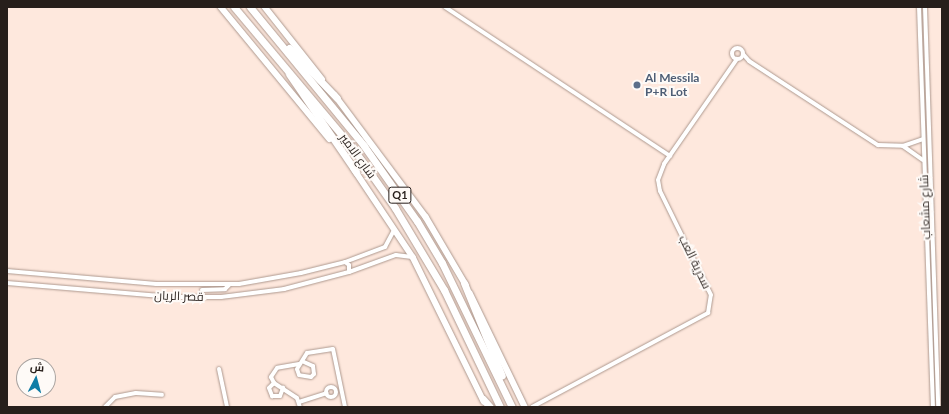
<!DOCTYPE html>
<html>
<head>
<meta charset="utf-8">
<style>
  body { margin:0 }
  #map { position:relative; width:949px; height:414px; overflow:hidden; background:#fee8dd; font-family:Lato,Cairo,sans-serif }
  div>[style] { position:absolute }
  [style*='--x'] { left:calc(var(--x)*1px); top:calc(var(--y)*1px); width:calc(var(--w)*1px); rotate:calc(var(--a)*1deg) }
  .roads { filter:drop-shadow(0 0 1px #ae998f) drop-shadow(0 0 1px #ae998f) }
  .street>* { height:4px; margin:-2px; padding:0 2px; transform-origin:2px; border-radius:2px; background:#fff }
  .street>.ring { margin:-2px; padding:0; box-sizing:content-box; background:none; border:4px solid #fff; border-radius:50% }
  .secondary>* { height:5.5px; margin:-2.75px; padding:0 2.75px; transform-origin:2.75px; border-radius:2.75px; background:#fff }
  .highway>* { height:7px; margin:-3.5px; padding:0 3.5px; transform-origin:3.5px; border-radius:3.5px; background:#fff }
  .dots>* { width:11px; height:11px; translate:-50% -50%; box-sizing:border-box; border:2px solid #fefaf7; border-radius:50% }
  span { translate:-50% -50%; white-space:nowrap; text-align:center; line-height:1.15; -webkit-text-stroke:4px #fefaf7; paint-order:stroke }
  .shield-label span { padding:1px 3px; background:#fefaf7; border:1px solid; border-radius:3px; -webkit-text-stroke-width:0 }
  .shield-label { font-size:11px; color:#271f1b; font-weight:700 }
  .service-label { font-size:12px; color:#4e5e75; font-weight:700 }
  .left { translate:0 -50%; text-align:left }
  .street-label { font-size:12px; color:#271f1b }
  .frame { position:absolute; inset:0; border:8px solid #271f1b; pointer-events:none }
  .north { position:absolute; left:16px; top:358px; width:40px; height:40px; box-sizing:border-box; background:#fefaf7; border:1px solid #a8a29f; border-radius:50%; rotate:6deg; font-size:11px; font-weight:700; line-height:16px; text-align:center; color:#271f1b }
  .north::after { content:''; display:block; margin:auto; width:14px; height:18px; background:#107da6; clip-path:polygon(50% 0,100% 100%,50% 72%,0 100%) }
</style>
</head>
<body>
<div id="map">
  <div class="roads">
    <div class="street">
      <i style="--x:445;--y:7;--w:270;--a:33.5"></i>
      <i style="--x:919;--y:7;--w:400;--a:88"></i>
      <i style="--x:925;--y:7;--w:400;--a:88.1"></i>
      <i class="ring" style="left:731.5px;top:47.5px;width:7px;height:7px"></i>
      <i style="--x:743;--y:54;--w:9;--a:49"></i>
      <i style="--x:749;--y:61;--w:154;--a:33.1"></i>
      <i style="--x:878;--y:145;--w:25;--a:2"></i>
      <i style="--x:903;--y:146;--w:21;--a:-19"></i>
      <i style="--x:903;--y:146;--w:24;--a:35"></i>
      <i style="--x:345;--y:262;--w:5;--a:37"></i>
      <i style="--x:349;--y:265;--w:7;--a:90"></i>
      <i style="--x:7;--y:271;--w:150;--a:5"></i>
      <i style="--x:156;--y:284;--w:83;--a:0"></i>
      <i style="--x:239;--y:284;--w:63;--a:-10.1"></i>
      <i style="--x:301;--y:273;--w:45;--a:-14"></i>
      <i style="--x:345;--y:262;--w:43;--a:-20.6"></i>
      <i style="--x:385;--y:247;--w:19;--a:-62"></i>
      <i style="--x:7;--y:283;--w:166;--a:4.8"></i>
      <i style="--x:172;--y:297;--w:49;--a:0"></i>
      <i style="--x:221;--y:297;--w:64;--a:-7.2"></i>
      <i style="--x:284;--y:289;--w:67;--a:-14.7"></i>
      <i style="--x:349;--y:272;--w:50;--a:-19.9"></i>
      <i style="--x:396;--y:255;--w:16;--a:7"></i>
      <i style="--x:202;--y:290;--w:23;--a:-2"></i>
      <i style="--x:225;--y:289;--w:7;--a:-45"></i>
      <i style="--x:304;--y:362;--w:10;--a:24"></i>
      <i style="--x:313;--y:366;--w:8;--a:83"></i>
      <i style="--x:314;--y:374;--w:4;--a:135"></i>
      <i style="--x:311;--y:377;--w:12;--a:-171"></i>
      <i style="--x:299;--y:375;--w:6;--a:-108"></i>
      <i style="--x:297;--y:369;--w:19;--a:-58"></i>
      <i style="--x:307;--y:353;--w:26;--a:-9"></i>
      <i style="--x:333;--y:349;--w:59;--a:78.3"></i>
      <i style="--x:299;--y:364;--w:22;--a:170"></i>
      <i style="--x:277;--y:368;--w:11;--a:124"></i>
      <i style="--x:271;--y:377;--w:7;--a:63"></i>
      <i style="--x:274;--y:383;--w:27;--a:33"></i>
      <i style="--x:297;--y:398;--w:9;--a:72"></i>
      <i style="--x:219;--y:369;--w:39;--a:78"></i>
      <i style="--x:274;--y:383;--w:7;--a:135"></i>
      <i style="--x:269;--y:388;--w:9;--a:69"></i>
      <i style="--x:272;--y:396;--w:8;--a:0"></i>
      <i style="--x:280;--y:396;--w:9;--a:-69"></i>
      <i class="ring" style="left:326px;top:387px;width:6px;height:6px"></i>
      <i style="--x:299;--y:402;--w:29;--a:-18"></i>
      <i style="--x:105;--y:407;--w:14;--a:-45"></i>
      <i style="--x:115;--y:397;--w:21;--a:-11"></i>
      <i style="--x:136;--y:393;--w:26;--a:4"></i>
      <i style="--x:532;--y:407;--w:200;--a:-28.1"></i>
      <i style="--x:708;--y:313;--w:18;--a:-81"></i>
      <i style="--x:711;--y:295;--w:116;--a:-116.1"></i>
      <i style="--x:660;--y:191;--w:11;--a:-100"></i>
      <i style="--x:658;--y:180;--w:17;--a:-69"></i>
      <i style="--x:664;--y:164;--w:128;--a:-55.2"></i>
    </div>
    <div class="secondary">
      <i style="--x:221;--y:7;--w:171;--a:50.5"></i>
      <i style="--x:265;--y:7;--w:92;--a:51.6"></i>
      <i style="--x:335;--y:95;--w:152;--a:53.3"></i>
      <i style="--x:426;--y:217;--w:79;--a:59.5"></i>
      <i style="--x:354;--y:169;--w:106;--a:56.2"></i>
      <i style="--x:413;--y:257;--w:161;--a:63.8"></i>
      <i style="--x:470;--y:293;--w:127;--a:64.2"></i>
    </div>
    <div class="highway">
      <i style="--x:234;--y:7;--w:183;--a:49.9"></i>
      <i style="--x:352;--y:147;--w:75;--a:54.8"></i>
      <i style="--x:395;--y:208;--w:96;--a:59.1"></i>
      <i style="--x:444;--y:290;--w:130;--a:64.4"></i>
      <i style="--x:250;--y:7;--w:180;--a:50.6"></i>
      <i style="--x:364;--y:146;--w:92;--a:54.8"></i>
      <i style="--x:417;--y:221;--w:49;--a:59.2"></i>
      <i style="--x:442;--y:263;--w:160;--a:64.1"></i>
      <i style="--x:289;--y:48;--w:69;--a:46.2"></i>
      <i style="--x:289;--y:74;--w:119;--a:55.6"></i>
      <i style="--x:464;--y:283;--w:100;--a:67.8"></i>
      <i style="--x:483;--y:399;--w:11;--a:49"></i>
    </div>
  </div>
  <div class="dots">
    <i style="left:637px;top:85px;background:#5c6f8a"></i>
  </div>
  <div class="shield-label">
    <span style="left:400px;top:195px">Q1</span>
  </div>
  <div class="service-label">
    <span class="left" style="left:645px;top:85px">Al Messila<br>P+R Lot</span>
  </div>
  <div class="street-label">
    <span style="left:358px;top:156px;rotate:54deg">شارع الامير</span>
    <span style="left:925px;top:207px;rotate:-92deg">شارع مشعاب</span>
    <span style="left:695px;top:262px;rotate:64deg">سدرية العب</span>
    <span style="left:179px;top:296px;rotate:2deg">قصر الريان</span>
  </div>
  <div class="frame"></div>
  <div class="north">ش</div>
</div>
</body>
</html>
